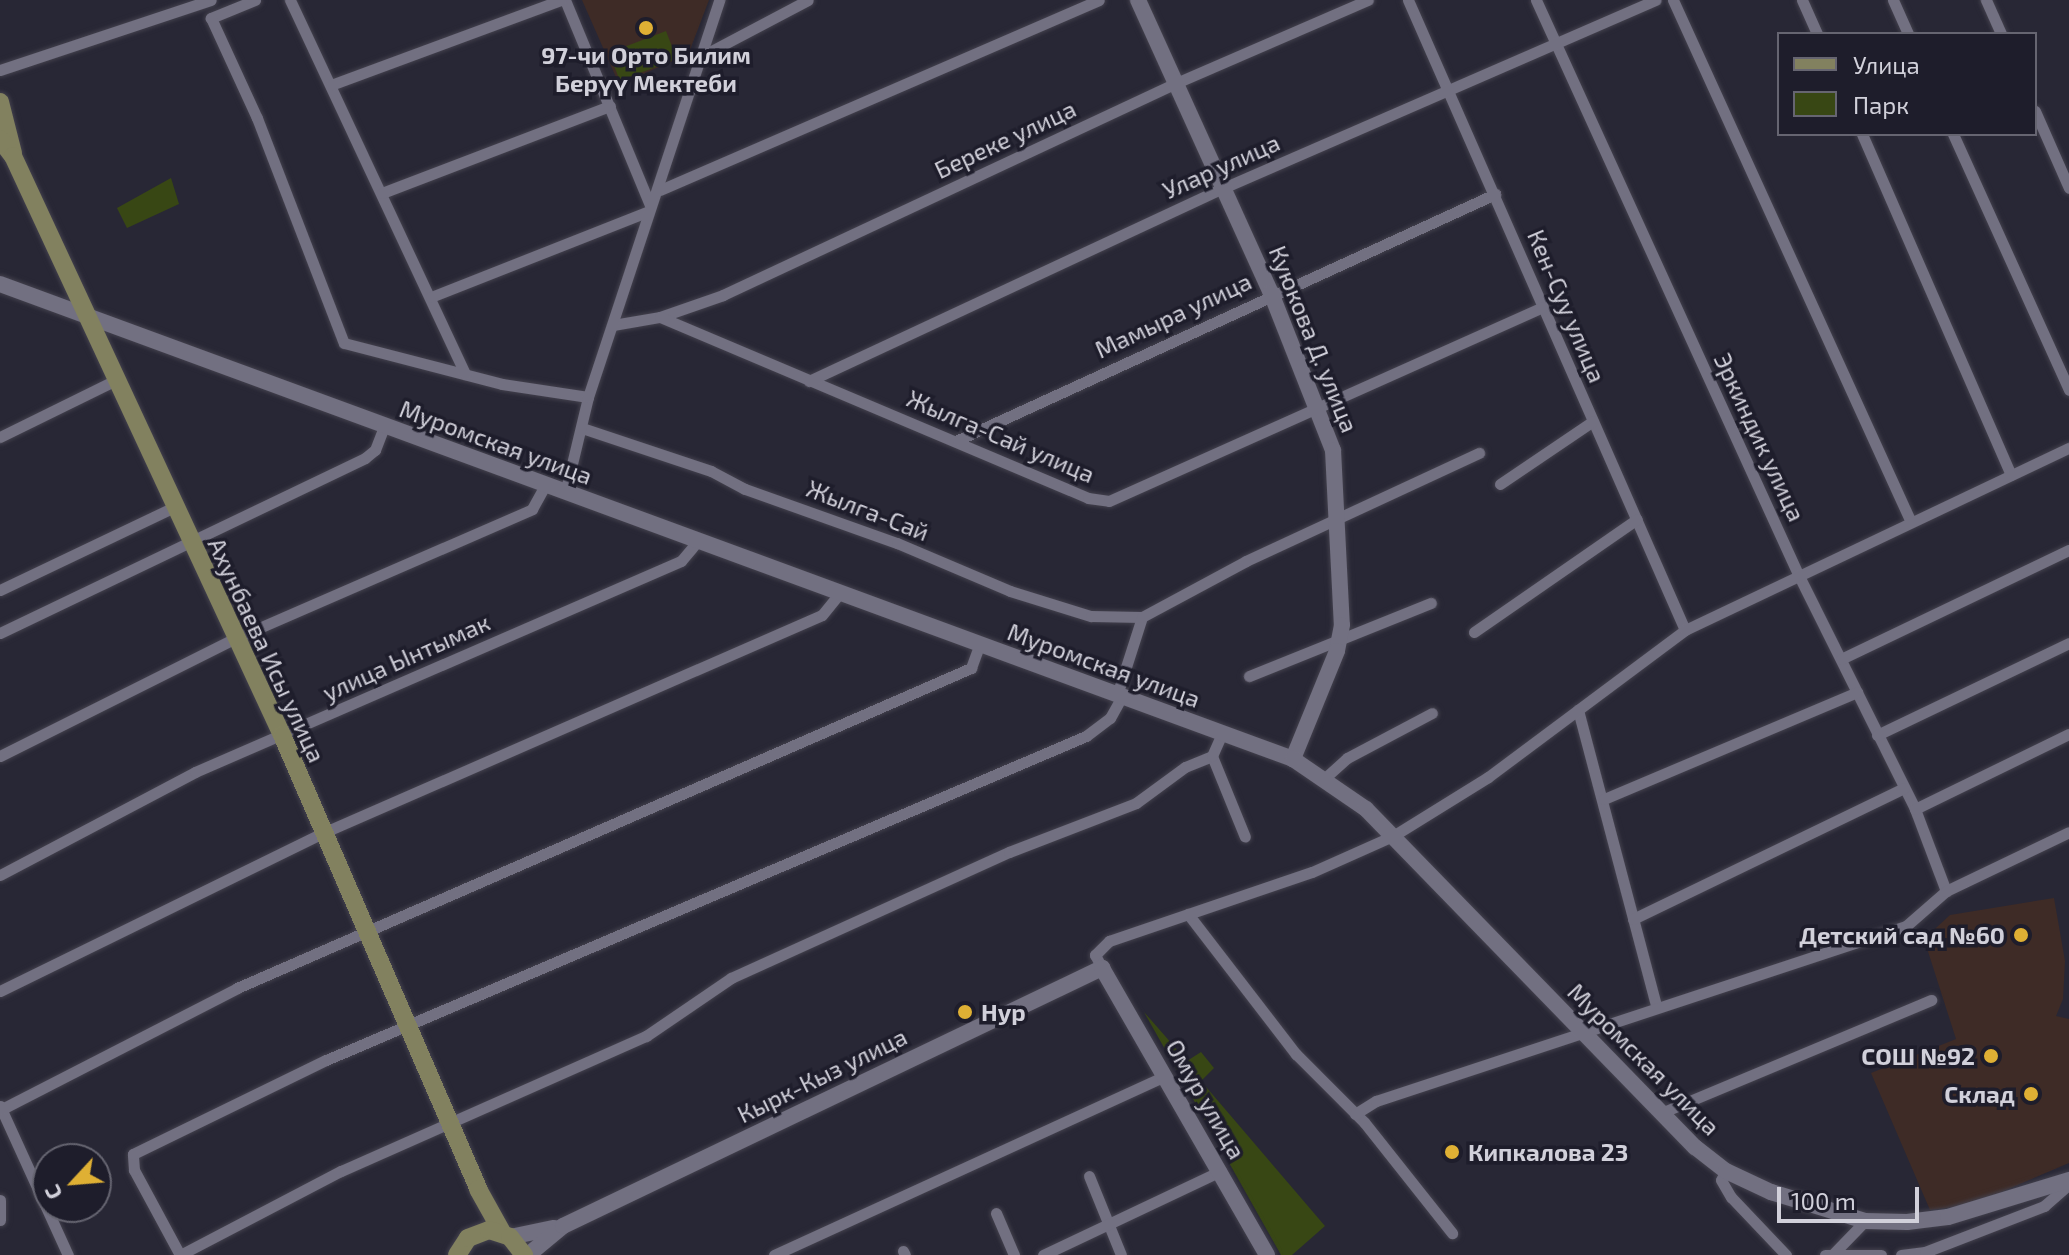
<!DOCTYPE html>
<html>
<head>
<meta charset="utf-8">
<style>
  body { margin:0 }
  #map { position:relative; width:2069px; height:1255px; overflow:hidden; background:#282735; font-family:"Exo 2",sans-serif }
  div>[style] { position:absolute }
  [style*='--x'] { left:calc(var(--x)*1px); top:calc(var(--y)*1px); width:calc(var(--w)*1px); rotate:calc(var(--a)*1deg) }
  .education>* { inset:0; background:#3e2b26 }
  .green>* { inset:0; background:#384714; transform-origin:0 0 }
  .roads { filter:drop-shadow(0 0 2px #43414d) drop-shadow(0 0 2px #43414d) }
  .street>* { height:11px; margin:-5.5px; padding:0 5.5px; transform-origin:5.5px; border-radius:5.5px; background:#727081 }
  .secondary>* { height:16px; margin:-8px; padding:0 8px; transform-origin:8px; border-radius:8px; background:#727081 }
  .primary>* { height:18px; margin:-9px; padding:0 9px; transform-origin:9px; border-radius:9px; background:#82815f }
  .dots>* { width:22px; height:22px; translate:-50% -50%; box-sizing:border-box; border:4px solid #1e1d2b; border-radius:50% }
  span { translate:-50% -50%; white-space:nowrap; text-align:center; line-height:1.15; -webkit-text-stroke:7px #1e1d2b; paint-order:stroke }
  .poi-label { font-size:24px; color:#d1d0da; font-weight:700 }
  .right { translate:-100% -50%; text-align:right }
  .left { translate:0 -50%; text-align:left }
  .street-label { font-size:24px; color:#d1d0da }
  .legend { position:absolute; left:1777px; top:32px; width:260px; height:104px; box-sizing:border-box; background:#1e1d2b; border:2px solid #666571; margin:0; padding:10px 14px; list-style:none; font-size:24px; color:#d1d0da }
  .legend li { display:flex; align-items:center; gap:16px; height:40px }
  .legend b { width:40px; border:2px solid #666571 }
  .north { position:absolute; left:32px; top:1143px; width:80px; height:80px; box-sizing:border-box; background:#1e1d2b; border:2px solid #666571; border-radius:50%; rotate:244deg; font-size:22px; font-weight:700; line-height:32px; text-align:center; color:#d1d0da }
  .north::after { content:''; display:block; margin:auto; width:28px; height:36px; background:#dfb034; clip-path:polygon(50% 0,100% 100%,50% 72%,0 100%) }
  .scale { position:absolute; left:1777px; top:1187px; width:142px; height:36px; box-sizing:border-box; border:4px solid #d1d0da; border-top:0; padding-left:10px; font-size:24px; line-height:28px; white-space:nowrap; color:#d1d0da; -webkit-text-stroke:6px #1e1d2b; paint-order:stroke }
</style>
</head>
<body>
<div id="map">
  <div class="education">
    <i style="clip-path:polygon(582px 0,709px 0,688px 55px,619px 84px)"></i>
    <i style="clip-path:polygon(2054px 898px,2065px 961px,2063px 999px,2056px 1016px,2069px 1019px,2069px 1163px,1971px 1205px,1930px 1210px,1871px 1073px,1956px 1039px,1924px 939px,1950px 915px)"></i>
  </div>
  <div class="green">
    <i style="left:666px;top:31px;width:30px;height:61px;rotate:69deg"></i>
    <i style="clip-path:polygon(171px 178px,179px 204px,127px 228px,117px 208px)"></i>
    <i style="clip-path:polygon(1144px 1012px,1187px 1061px,1201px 1052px,1214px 1068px,1201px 1081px,1325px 1226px,1292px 1255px,1281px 1255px)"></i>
  </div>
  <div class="roads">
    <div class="street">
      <i style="--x:255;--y:0;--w:48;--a:157.8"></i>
      <i style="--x:211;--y:18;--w:110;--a:65.3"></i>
      <i style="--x:257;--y:118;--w:241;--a:68.9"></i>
      <i style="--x:344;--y:343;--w:163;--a:14.5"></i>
      <i style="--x:502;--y:384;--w:87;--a:8.6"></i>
      <i style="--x:290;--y:0;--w:413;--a:64.9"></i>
      <i style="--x:565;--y:0;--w:222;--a:67.5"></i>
      <i style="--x:1408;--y:0;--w:688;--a:66.27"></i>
      <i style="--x:1536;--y:0;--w:631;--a:65.47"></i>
      <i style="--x:1798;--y:574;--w:263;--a:63.5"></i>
      <i style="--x:1915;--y:809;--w:88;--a:69.3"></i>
      <i style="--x:1673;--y:0;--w:571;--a:65.5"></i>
      <i style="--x:1802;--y:0;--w:37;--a:66"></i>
      <i style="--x:1893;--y:0;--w:37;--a:66"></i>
      <i style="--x:1986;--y:0;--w:37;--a:66"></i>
      <i style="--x:698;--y:58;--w:124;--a:-27.8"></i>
      <i style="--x:0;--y:70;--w:222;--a:-18.4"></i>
      <i style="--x:331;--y:85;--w:245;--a:-20.3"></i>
      <i style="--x:2035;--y:111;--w:84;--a:66.2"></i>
      <i style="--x:1862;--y:134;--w:372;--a:66.4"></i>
      <i style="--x:1953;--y:134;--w:281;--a:65.6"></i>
      <i style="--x:660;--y:190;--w:478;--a:-23.4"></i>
      <i style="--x:382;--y:193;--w:244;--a:-20.9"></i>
      <i style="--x:431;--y:297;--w:232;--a:-21.5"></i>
      <i style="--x:660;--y:317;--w:67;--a:-19.2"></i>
      <i style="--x:723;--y:295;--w:500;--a:-25.08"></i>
      <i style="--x:1176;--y:83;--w:209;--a:-23.4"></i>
      <i style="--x:613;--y:325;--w:48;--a:-9.7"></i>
      <i style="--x:660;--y:317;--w:465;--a:22.9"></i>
      <i style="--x:1088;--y:498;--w:21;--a:8"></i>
      <i style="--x:1109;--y:501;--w:474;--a:-24.1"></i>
      <i style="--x:809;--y:381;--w:464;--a:-25"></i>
      <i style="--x:1230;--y:185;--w:464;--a:-23.5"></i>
      <i style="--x:582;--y:428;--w:136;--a:18.4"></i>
      <i style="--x:711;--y:471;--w:38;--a:28"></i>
      <i style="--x:745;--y:489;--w:161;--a:19.6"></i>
      <i style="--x:897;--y:543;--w:123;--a:23"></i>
      <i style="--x:1010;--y:591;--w:85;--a:17.2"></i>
      <i style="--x:1091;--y:616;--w:51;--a:1.1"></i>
      <i style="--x:0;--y:437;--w:127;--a:-26.2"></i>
      <i style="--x:958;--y:440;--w:591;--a:-24.61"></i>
      <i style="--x:1500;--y:484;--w:112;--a:-34.1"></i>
      <i style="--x:565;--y:493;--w:99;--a:-76.5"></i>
      <i style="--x:588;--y:397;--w:418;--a:-71.7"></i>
      <i style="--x:0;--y:590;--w:193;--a:-25.5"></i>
      <i style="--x:1474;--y:632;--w:198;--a:-34.7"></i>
      <i style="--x:0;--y:633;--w:405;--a:-25.6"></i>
      <i style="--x:365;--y:458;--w:13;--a:-39"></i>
      <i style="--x:375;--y:450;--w:25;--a:-69"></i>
      <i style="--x:1841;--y:659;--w:253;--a:-25.6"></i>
      <i style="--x:1249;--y:676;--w:196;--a:-21.9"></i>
      <i style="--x:1117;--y:695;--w:82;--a:-72.2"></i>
      <i style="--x:1142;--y:617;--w:118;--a:-28.3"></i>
      <i style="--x:1246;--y:561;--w:257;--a:-24.9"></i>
      <i style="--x:1578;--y:710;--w:306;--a:75.2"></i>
      <i style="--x:1877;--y:735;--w:213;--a:-25.6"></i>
      <i style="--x:0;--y:756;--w:264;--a:-26.6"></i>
      <i style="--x:236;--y:638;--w:323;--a:-23.5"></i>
      <i style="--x:532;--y:509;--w:26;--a:-61"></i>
      <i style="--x:1212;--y:756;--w:87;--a:67.8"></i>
      <i style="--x:1326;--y:777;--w:28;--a:-42"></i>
      <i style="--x:1347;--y:758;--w:96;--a:-27.9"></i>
      <i style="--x:1604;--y:799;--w:275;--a:-22.9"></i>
      <i style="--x:1915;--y:809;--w:171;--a:-26"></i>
      <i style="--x:0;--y:875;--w:221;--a:-27.8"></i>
      <i style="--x:195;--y:772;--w:530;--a:-23.47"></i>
      <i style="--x:681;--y:561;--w:26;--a:-50"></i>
      <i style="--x:1188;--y:914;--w:177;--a:52.4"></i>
      <i style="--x:1296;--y:1054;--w:96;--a:45"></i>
      <i style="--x:1364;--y:1122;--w:142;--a:51.6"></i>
      <i style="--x:1633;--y:919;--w:301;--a:-25.8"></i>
      <i style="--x:1102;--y:968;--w:15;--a:-118"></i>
      <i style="--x:1095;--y:955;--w:20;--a:-45"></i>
      <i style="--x:1109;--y:941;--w:214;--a:-18.8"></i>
      <i style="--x:1312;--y:872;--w:89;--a:-24"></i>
      <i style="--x:1393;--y:836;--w:112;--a:-31.8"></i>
      <i style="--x:1488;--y:777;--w:246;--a:-36.7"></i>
      <i style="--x:1685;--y:630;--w:425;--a:-25.4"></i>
      <i style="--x:0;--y:991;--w:362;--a:-26.1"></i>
      <i style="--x:325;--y:832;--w:542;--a:-23.59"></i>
      <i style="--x:822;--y:615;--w:28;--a:-51"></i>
      <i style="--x:0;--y:1106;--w:164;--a:65.5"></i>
      <i style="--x:2;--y:1109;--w:264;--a:-27.2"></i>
      <i style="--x:237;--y:988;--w:801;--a:-23.56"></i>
      <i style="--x:971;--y:668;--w:23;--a:-70"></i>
      <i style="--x:1661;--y:1113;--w:293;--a:-22.7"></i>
      <i style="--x:1355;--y:1114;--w:25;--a:-32"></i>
      <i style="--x:1376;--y:1101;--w:558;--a:-18.27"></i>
      <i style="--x:1906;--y:926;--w:53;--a:-41.2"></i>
      <i style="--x:1946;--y:891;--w:136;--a:-25.6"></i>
      <i style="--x:1726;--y:1171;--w:10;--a:119"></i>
      <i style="--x:1721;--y:1180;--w:20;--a:60"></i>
      <i style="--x:1731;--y:1197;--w:80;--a:46.5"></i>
      <i style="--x:1089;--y:1176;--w:85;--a:67.9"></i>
      <i style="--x:0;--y:1200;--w:20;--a:90"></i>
      <i style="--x:996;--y:1213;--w:46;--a:66.8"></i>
      <i style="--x:903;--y:1251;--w:4;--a:63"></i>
      <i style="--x:1833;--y:1254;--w:46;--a:-45.9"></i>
      <i style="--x:180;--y:1255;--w:97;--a:-118.4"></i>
      <i style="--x:134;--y:1170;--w:16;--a:-94"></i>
      <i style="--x:133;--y:1154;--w:215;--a:-26"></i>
      <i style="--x:326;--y:1060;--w:826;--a:-23.09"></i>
      <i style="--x:1086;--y:736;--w:30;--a:-37"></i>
      <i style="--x:1110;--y:718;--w:25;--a:-61"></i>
      <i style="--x:180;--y:1255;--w:182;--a:-27.6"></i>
      <i style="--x:341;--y:1171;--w:334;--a:-23.9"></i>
      <i style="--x:646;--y:1036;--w:103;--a:-34.3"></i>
      <i style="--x:731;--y:978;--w:305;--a:-24.4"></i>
      <i style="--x:1009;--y:852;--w:136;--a:-21.1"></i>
      <i style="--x:1136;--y:803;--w:61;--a:-36.3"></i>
      <i style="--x:1185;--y:767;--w:29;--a:-22"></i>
      <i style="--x:1212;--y:756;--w:24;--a:-66"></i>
      <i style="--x:774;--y:1255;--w:430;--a:-24.6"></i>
      <i style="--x:1043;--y:1255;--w:197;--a:-25.3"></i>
      <i style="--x:1825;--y:1255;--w:56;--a:0"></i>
      <i style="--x:1901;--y:1255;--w:24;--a:-7"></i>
      <i style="--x:1925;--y:1252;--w:128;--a:-21.1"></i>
      <i style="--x:2044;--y:1206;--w:33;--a:-41"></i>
    </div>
    <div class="secondary">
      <i style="--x:1138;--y:0;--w:322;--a:65.6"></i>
      <i style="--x:1271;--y:293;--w:169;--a:68.5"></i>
      <i style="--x:1333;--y:450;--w:175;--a:87.1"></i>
      <i style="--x:1342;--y:625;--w:26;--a:101"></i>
      <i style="--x:1337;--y:651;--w:117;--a:112.2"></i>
      <i style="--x:0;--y:284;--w:1377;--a:20.17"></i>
      <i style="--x:1293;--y:759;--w:88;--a:34.4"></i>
      <i style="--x:1366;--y:809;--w:472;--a:45.8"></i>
      <i style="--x:1695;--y:1147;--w:39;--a:38"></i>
      <i style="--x:1726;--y:1171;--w:50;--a:25"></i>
      <i style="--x:1771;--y:1192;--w:98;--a:17.1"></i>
      <i style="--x:1865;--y:1221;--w:42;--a:1.4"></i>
      <i style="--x:1907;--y:1222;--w:41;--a:-7"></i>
      <i style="--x:1948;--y:1217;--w:127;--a:-17"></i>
      <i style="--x:510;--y:1237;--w:45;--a:-11.6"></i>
      <i style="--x:528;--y:1255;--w:45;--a:-39.6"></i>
      <i style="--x:563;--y:1226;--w:598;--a:-25.58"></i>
      <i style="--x:1102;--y:968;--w:331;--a:60.1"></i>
    </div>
    <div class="primary">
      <i style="--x:0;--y:102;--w:53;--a:75.7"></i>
      <i style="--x:0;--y:139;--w:21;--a:53"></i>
      <i style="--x:13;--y:156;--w:638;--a:65.08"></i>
      <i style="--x:282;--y:735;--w:495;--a:66.6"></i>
      <i style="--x:478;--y:1189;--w:49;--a:60.8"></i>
      <i style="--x:457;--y:1255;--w:20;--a:-57"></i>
      <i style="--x:468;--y:1238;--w:22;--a:-21"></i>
      <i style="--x:489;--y:1230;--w:22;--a:18"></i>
      <i style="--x:510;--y:1237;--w:23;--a:52"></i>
    </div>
  </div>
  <div class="dots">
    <i style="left:646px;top:28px;background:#dfb034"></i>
    <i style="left:2021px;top:935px;background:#dfb034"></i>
    <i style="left:965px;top:1012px;background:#dfb034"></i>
    <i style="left:1991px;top:1056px;background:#dfb034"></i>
    <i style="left:2031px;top:1094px;background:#dfb034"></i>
    <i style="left:1452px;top:1152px;background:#dfb034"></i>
  </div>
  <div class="poi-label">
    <span style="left:646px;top:69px">97-чи Орто Билим<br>Берүү Мектеби</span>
    <span class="right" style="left:2005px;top:935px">Детский сад №60</span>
    <span class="left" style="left:981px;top:1012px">Нур</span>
    <span class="right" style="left:1975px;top:1056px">СОШ №92</span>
    <span class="right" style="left:2015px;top:1094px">Склад</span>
    <span class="left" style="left:1468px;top:1152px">Кипкалова 23</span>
  </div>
  <div class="street-label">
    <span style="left:1005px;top:139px;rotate:-25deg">Береке улица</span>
    <span style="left:1221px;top:166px;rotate:-24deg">Улар улица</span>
    <span style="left:1567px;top:306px;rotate:67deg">Кен-Суу улица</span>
    <span style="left:1173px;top:315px;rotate:-25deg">Мамыра улица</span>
    <span style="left:1314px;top:339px;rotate:68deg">Куюкова Д. улица</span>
    <span style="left:1001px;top:436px;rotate:23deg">Жылга-Сай улица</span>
    <span style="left:1760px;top:437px;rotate:65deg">Эркиндик улица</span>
    <span style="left:496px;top:442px;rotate:20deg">Муромская улица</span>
    <span style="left:868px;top:510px;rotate:21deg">Жылга-Сай</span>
    <span style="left:267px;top:650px;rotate:65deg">Ахунбаева Исы улица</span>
    <span style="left:406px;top:657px;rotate:-24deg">улица Ынтымак</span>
    <span style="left:1104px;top:665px;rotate:20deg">Муромская улица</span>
    <span style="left:1644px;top:1059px;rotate:45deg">Муромская улица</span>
    <span style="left:822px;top:1075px;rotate:-26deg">Кырк-Кыз улица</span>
    <span style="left:1206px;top:1099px;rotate:60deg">Омур улица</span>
  </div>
  <ul class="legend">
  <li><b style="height:10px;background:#82815f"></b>Улица</li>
  <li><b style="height:22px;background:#384714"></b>Парк</li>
  </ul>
  <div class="north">С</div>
  <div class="scale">100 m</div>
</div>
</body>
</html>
